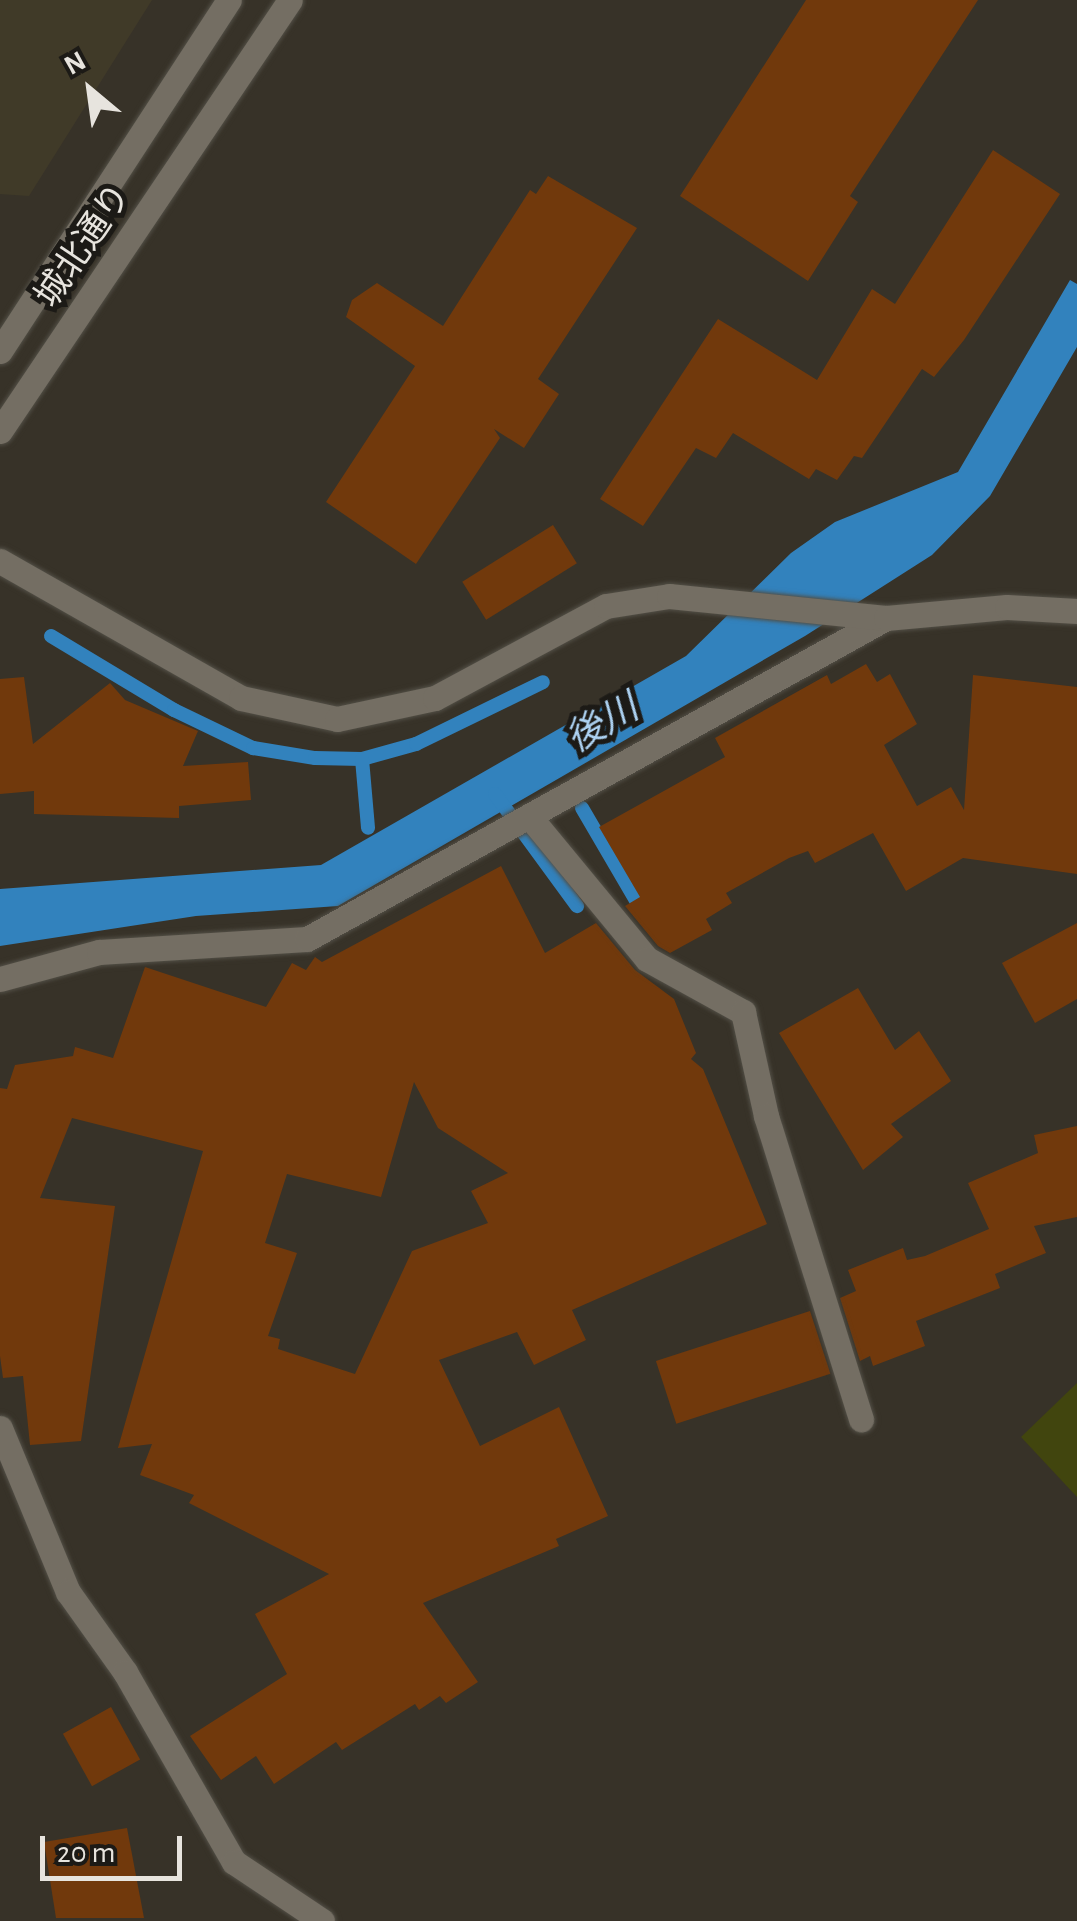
<!DOCTYPE html>
<html>
<head>
<meta charset="utf-8">
<style>
  body { margin:0 }
  #map { position:relative; width:1077px; height:1921px; overflow:hidden; background:#373228; font-family:"Alegreya Sans","Noto Sans JP",sans-serif }
  div>[style] { position:absolute }
  [style*='--x'] { left:calc(var(--x)*1px); top:calc(var(--y)*1px); width:calc(var(--w)*1px); rotate:calc(var(--a)*1deg) }
  .commercial>* { inset:0; background:#403a28 }
  .green>* { inset:0; background:#41450e }
  .water>* { inset:0; background:#3282bd }
  .stream>* { height:14px; margin:-7px; padding:0 7px; transform-origin:7px; border-radius:7px; background:#3282bd }
  .building>* { inset:0; background:#71390c; transform-origin:0 0 }
  .roads { filter:drop-shadow(0 0 2px #524f46) drop-shadow(0 0 2px #524f46) }
  .minor>* { height:25px; margin:-12.5px; padding:0 12.5px; transform-origin:12.5px; border-radius:12.5px; background:#746e63 }
  .tertiary>* { height:25px; margin:-12.5px; padding:0 12.5px; transform-origin:12.5px; border-radius:12.5px; background:#746e63 }
  span { translate:-50% -50%; white-space:nowrap; text-align:center; line-height:1.15; -webkit-text-stroke:10px #1c1a16; paint-order:stroke }
  .street-label { font-size:35px; color:#e7e4de }
  .water-label { font-size:38px; color:#add2f2; font-style:italic }
  .north { position:absolute; left:40px; top:40px; width:100px; height:100px; -webkit-text-stroke:8px #1c1a16; paint-order:stroke; rotate:331deg; font-size:28px; font-weight:700; line-height:40px; text-align:center; color:#e7e4de }
  .north::after { content:''; display:block; margin:auto; width:35px; height:45px; background:#e7e4de; clip-path:polygon(50% 0,100% 100%,50% 72%,0 100%) }
  .scale { position:absolute; left:40px; top:1836px; width:142px; height:45px; box-sizing:border-box; border:5px solid #e7e4de; border-top:0; padding-left:12px; font-size:30px; line-height:35px; white-space:nowrap; color:#e7e4de; -webkit-text-stroke:8px #1c1a16; paint-order:stroke }
</style>
</head>
<body>
<div id="map">
  <div class="commercial">
    <i style="clip-path:polygon(0 0,152px 0,29px 196px,0 194px)"></i>
  </div>
  <div class="green">
    <i style="clip-path:polygon(1077px 1383px,1077px 1497px,1021px 1437px)"></i>
  </div>
  <div class="water">
    <i style="clip-path:polygon(1070px 280px,1077px 284px,1077px 347px,990px 496px,932px 555px,805px 636px,338px 906px,196px 916px,0 946px,0 889px,321px 865px,686px 656px,791px 553px,835px 522px,958px 472px)"></i>
  </div>
  <div class="stream">
    <i style="--x:51;--y:636;--w:144;--a:31"></i>
    <i style="--x:174;--y:710;--w:88;--a:25.7"></i>
    <i style="--x:253;--y:748;--w:63;--a:9.2"></i>
    <i style="--x:315;--y:758;--w:47;--a:1.2"></i>
    <i style="--x:362;--y:759;--w:56;--a:-15.5"></i>
    <i style="--x:416;--y:744;--w:141;--a:-26"></i>
    <i style="--x:362;--y:759;--w:69;--a:85"></i>
    <i style="--x:495;--y:794;--w:139;--a:53.8"></i>
    <i style="--x:582;--y:808;--w:123;--a:59.7"></i>
  </div>
  <div class="building">
    <i style="clip-path:polygon(806px 0,978px 0,850px 196px,858px 202px,808px 281px,680px 196px)"></i>
    <i style="clip-path:polygon(993px 150px,1060px 194px,964px 340px,934px 377px,922px 369px,862px 458px,854px 456px,837px 480px,816px 469px,809px 479px,733px 433px,716px 458px,696px 448px,643px 526px,600px 499px,718px 319px,817px 380px,872px 289px,895px 304px)"></i>
    <i style="clip-path:polygon(548px 176px,637px 228px,538px 379px,559px 394px,524px 448px,494px 429px,500px 438px,416px 564px,326px 502px,415px 366px,346px 317px,352px 300px,377px 283px,443px 326px,530px 190px,536px 194px)"></i>
    <i style="left:553px;top:525px;width:45px;height:107px;rotate:58deg"></i>
    <i style="clip-path:polygon(866px 664px,877px 682px,890px 674px,917px 724px,884px 745px,917px 806px,951px 787px,964px 810px,973px 675px,1077px 687px,1077px 874px,963px 858px,906px 891px,873px 833px,815px 863px,808px 851px,789px 858px,726px 893px,732px 903px,706px 919px,712px 930px,670px 953px,658px 946px,625px 906px,640px 897px,599px 827px,725px 757px,715px 738px,827px 675px,831px 684px)"></i>
    <i style="clip-path:polygon(24px 677px,33px 744px,110px 683px,125px 700px,198px 731px,183px 766px,248px 762px,251px 800px,179px 806px,179px 818px,34px 814px,34px 791px,0 794px,0 679px)"></i>
    <i style="clip-path:polygon(evenodd,501px 866px,545px 953px,596px 923px,635px 970px,674px 999px,696px 1053px,691px 1059px,703px 1069px,767px 1224px,572px 1310px,586px 1340px,534px 1365px,517px 1332px,439px 1360px,480px 1446px,559px 1407px,608px 1516px,556px 1539px,559px 1546px,423px 1603px,478px 1682px,446px 1703px,440px 1696px,419px 1710px,415px 1704px,342px 1750px,336px 1742px,274px 1784px,256px 1756px,221px 1780px,190px 1736px,287px 1674px,255px 1614px,329px 1574px,189px 1503px,194px 1495px,140px 1475px,152px 1444px,118px 1448px,203px 1151px,72px 1118px,40px 1198px,115px 1206px,81px 1441px,30px 1445px,23px 1376px,3px 1378px,0 1356px,0 1088px,7px 1089px,15px 1065px,73px 1056px,75px 1047px,113px 1058px,145px 967px,266px 1007px,292px 963px,306px 970px,315px 957px,322px 962px,501px 866px,414px 1082px,438px 1128px,508px 1173px,471px 1191px,488px 1223px,412px 1251px,355px 1374px,278px 1349px,280px 1339px,268px 1336px,297px 1253px,265px 1243px,287px 1174px,381px 1197px,414px 1082px)"></i>
    <i style="clip-path:polygon(1077px 923px,1077px 999px,1035px 1023px,1002px 963px)"></i>
    <i style="clip-path:polygon(858px 988px,895px 1050px,919px 1031px,951px 1081px,891px 1124px,903px 1137px,863px 1170px,779px 1033px)"></i>
    <i style="clip-path:polygon(1077px 1126px,1077px 1217px,1034px 1226px,1046px 1253px,995px 1274px,1000px 1288px,916px 1321px,925px 1346px,873px 1366px,870px 1356px,860px 1361px,840px 1298px,856px 1291px,848px 1270px,903px 1248px,907px 1260px,925px 1256px,989px 1229px,968px 1183px,1038px 1153px,1034px 1135px)"></i>
    <i style="left:810px;top:1311px;width:66px;height:162px;rotate:72deg"></i>
    <i style="left:111px;top:1707px;width:60px;height:55px;rotate:61deg"></i>
    <i style="clip-path:polygon(127px 1828px,144px 1918px,56px 1918px,44px 1842px)"></i>
  </div>
  <div class="roads">
    <div class="minor">
      <i style="--x:529;--y:816;--w:185;--a:50.5"></i>
      <i style="--x:647;--y:959;--w:110;--a:28.9"></i>
      <i style="--x:743;--y:1012;--w:107;--a:77.5"></i>
      <i style="--x:766;--y:1116;--w:318;--a:72.6"></i>
      <i style="--x:0;--y:979;--w:103;--a:-15.3"></i>
      <i style="--x:99;--y:952;--w:208;--a:-3.6"></i>
      <i style="--x:307;--y:939;--w:662;--a:-29"></i>
      <i style="--x:0;--y:1428;--w:178;--a:67.5"></i>
      <i style="--x:68;--y:1592;--w:98;--a:54.5"></i>
      <i style="--x:125;--y:1672;--w:219;--a:60.2"></i>
      <i style="--x:234;--y:1862;--w:106;--a:33.8"></i>
    </div>
    <div class="tertiary">
      <i style="--x:0;--y:351;--w:419;--a:-56.9"></i>
      <i style="--x:0;--y:431;--w:519;--a:-56.07"></i>
      <i style="--x:0;--y:561;--w:277;--a:29.6"></i>
      <i style="--x:241;--y:698;--w:98;--a:12.3"></i>
      <i style="--x:337;--y:719;--w:100;--a:-12.1"></i>
      <i style="--x:435;--y:698;--w:194;--a:-28.3"></i>
      <i style="--x:606;--y:606;--w:64;--a:-9"></i>
      <i style="--x:669;--y:596;--w:218;--a:5.8"></i>
      <i style="--x:886;--y:618;--w:121;--a:-5.2"></i>
      <i style="--x:1007;--y:607;--w:70;--a:3.3"></i>
    </div>
  </div>
  <div class="street-label">
    <span style="left:84px;top:246px;rotate:-56deg">城北通り</span>
  </div>
  <div class="water-label">
    <span style="left:603px;top:725px;rotate:-30deg">後川</span>
  </div>
  <div class="north">N</div>
  <div class="scale">20 m</div>
</div>
</body>
</html>
